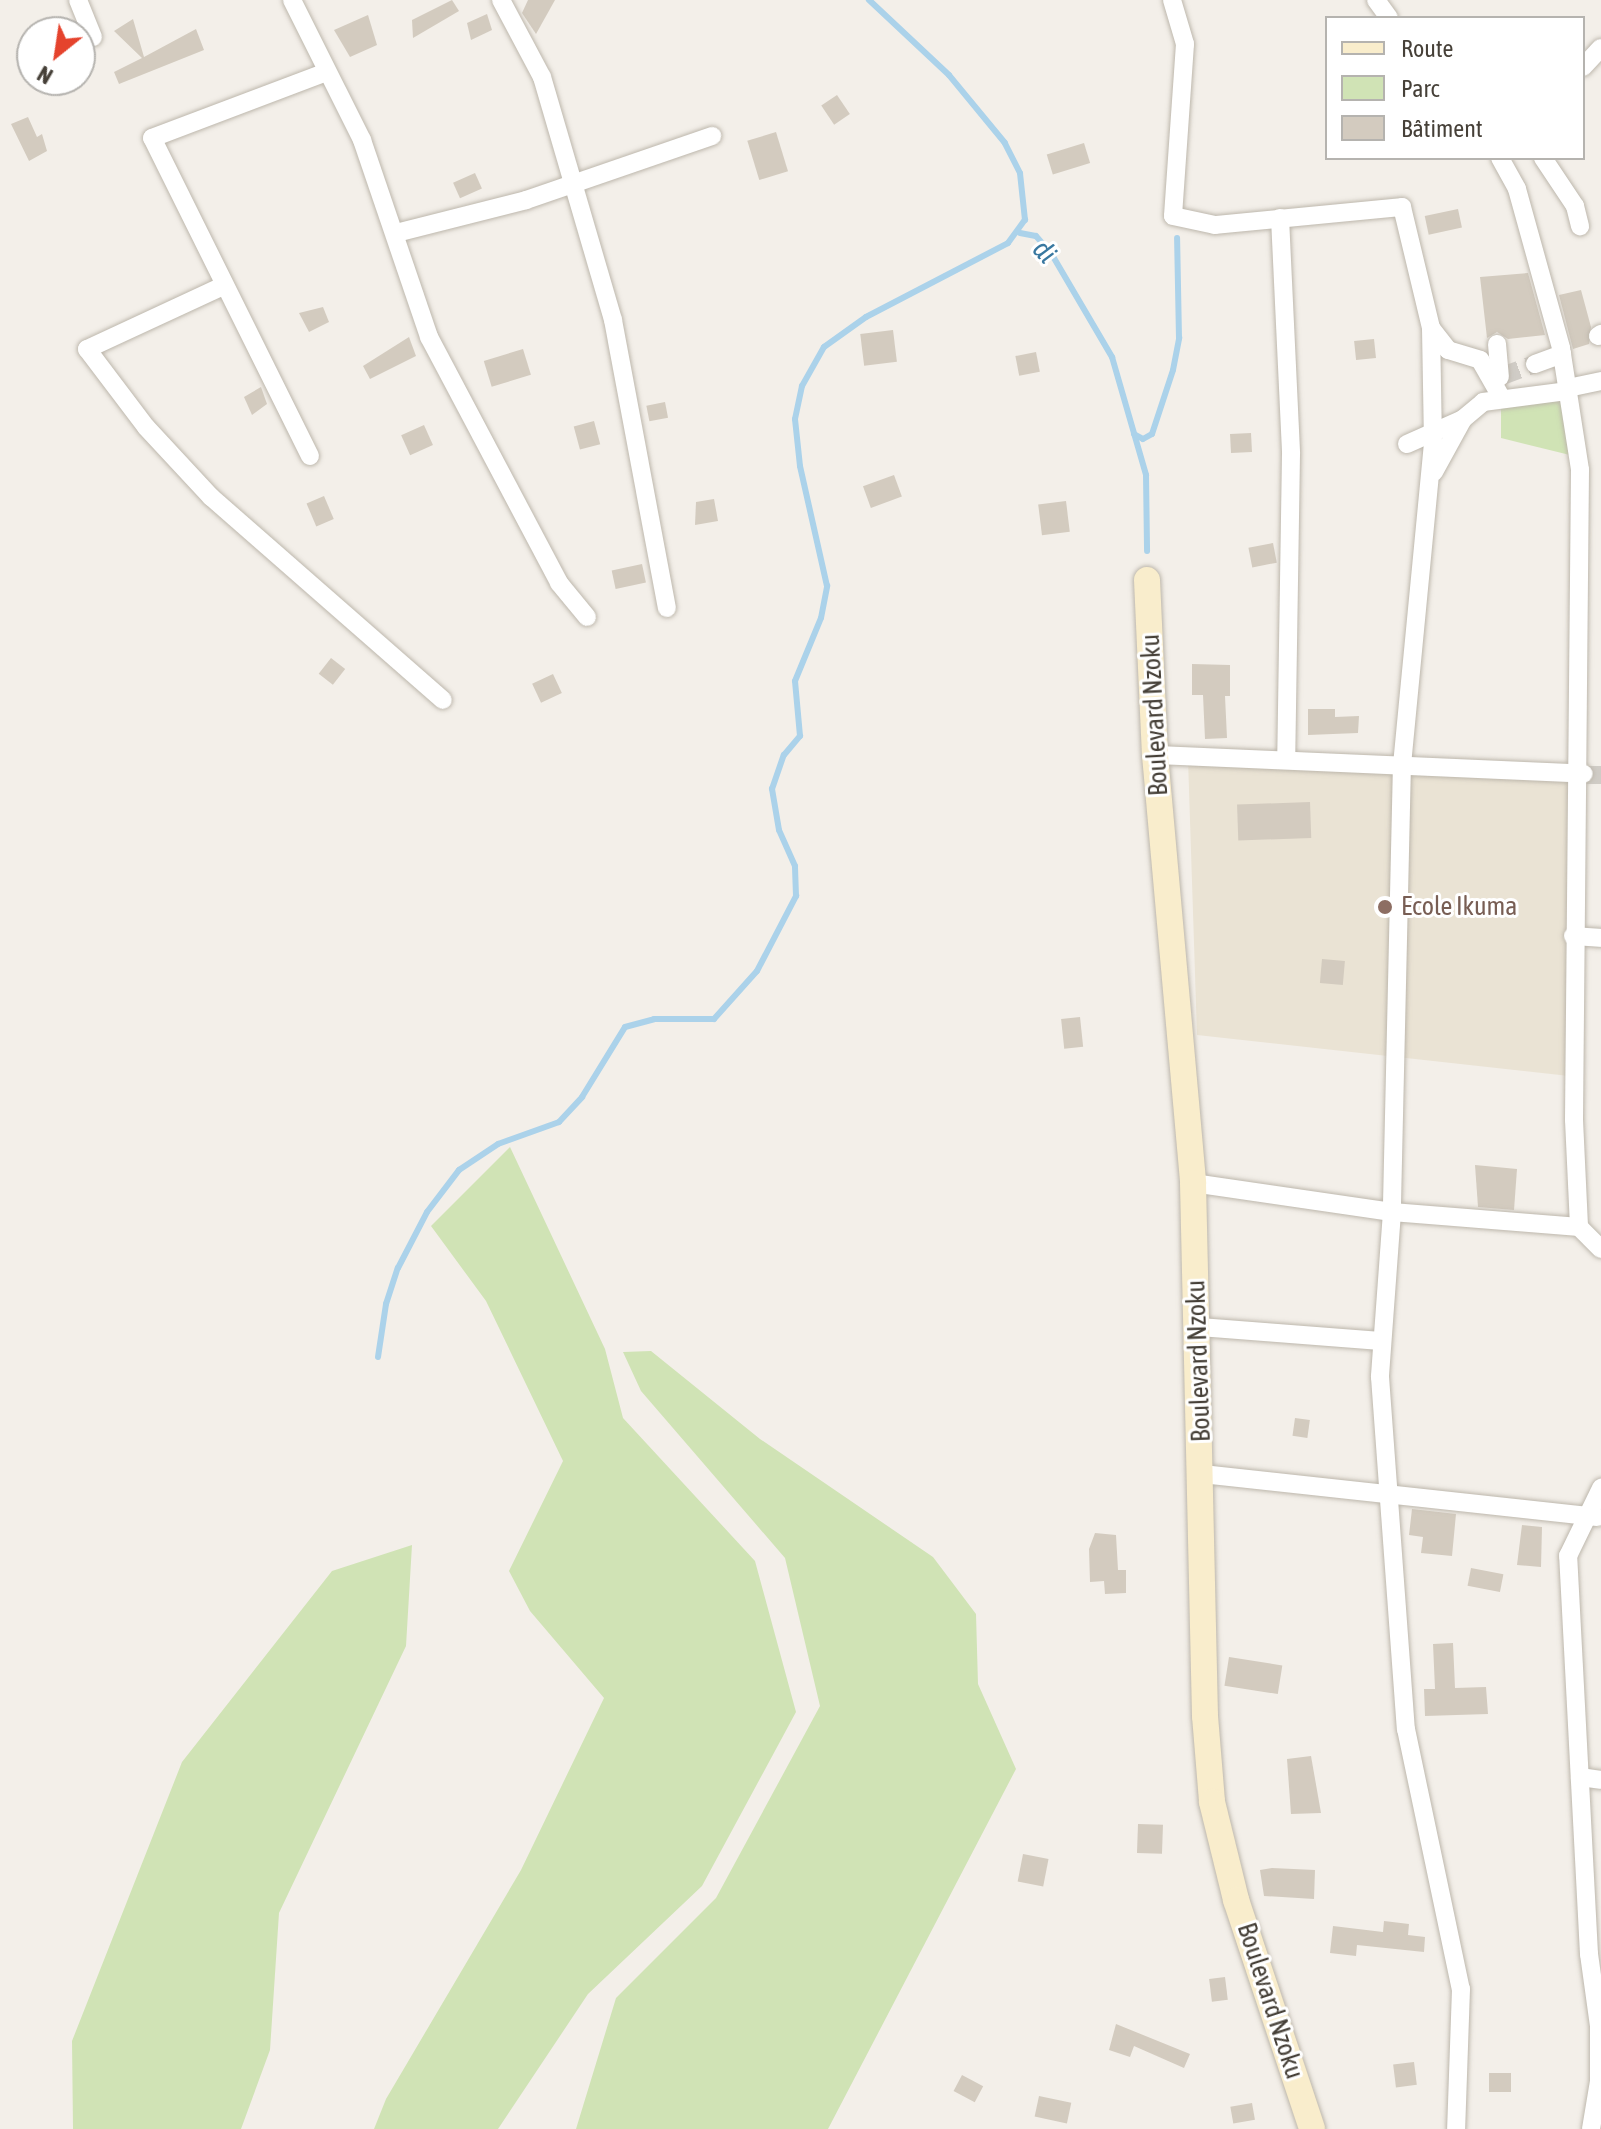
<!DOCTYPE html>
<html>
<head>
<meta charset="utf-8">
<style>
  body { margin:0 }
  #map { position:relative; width:1601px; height:2129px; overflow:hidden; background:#f3efe9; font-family:"Asap Condensed",sans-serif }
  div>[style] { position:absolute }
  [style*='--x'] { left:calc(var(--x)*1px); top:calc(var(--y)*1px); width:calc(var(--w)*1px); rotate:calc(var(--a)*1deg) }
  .education>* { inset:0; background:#eae3d4 }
  .green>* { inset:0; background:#d0e3b5 }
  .stream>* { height:6px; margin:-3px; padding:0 3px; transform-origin:3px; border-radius:3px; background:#abd2ea }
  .building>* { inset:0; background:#d3cbbf; transform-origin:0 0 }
  .street-tunnel>* { height:18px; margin-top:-9px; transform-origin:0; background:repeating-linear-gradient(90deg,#d0ccc6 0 18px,transparent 0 27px) }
  .roads { filter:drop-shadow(0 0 2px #bdb7ac) drop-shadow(0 0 2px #bdb7ac) }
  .street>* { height:18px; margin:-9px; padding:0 9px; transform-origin:9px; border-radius:9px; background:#fff }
  .secondary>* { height:26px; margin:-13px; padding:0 13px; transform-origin:13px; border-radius:13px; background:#f9edcc }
  .dots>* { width:22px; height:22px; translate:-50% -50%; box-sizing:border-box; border:4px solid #fff; border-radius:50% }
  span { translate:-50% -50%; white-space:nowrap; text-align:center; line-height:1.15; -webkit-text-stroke:6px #fff; paint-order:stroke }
  .street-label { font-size:26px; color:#464038 }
  .education-label { font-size:26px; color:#785e54 }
  .left { translate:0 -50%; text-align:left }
  .water-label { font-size:28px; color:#3978a0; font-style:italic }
  .legend { position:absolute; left:1325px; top:16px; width:260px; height:144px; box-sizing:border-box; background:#fff; border:2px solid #b5b3af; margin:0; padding:10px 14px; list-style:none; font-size:24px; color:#464038 }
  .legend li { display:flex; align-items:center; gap:16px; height:40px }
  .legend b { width:40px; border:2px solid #b5b3af }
  .north { position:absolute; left:16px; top:16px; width:80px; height:80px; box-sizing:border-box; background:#fff; border:2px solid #b5b3af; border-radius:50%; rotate:210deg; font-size:22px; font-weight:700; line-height:32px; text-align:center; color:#464038 }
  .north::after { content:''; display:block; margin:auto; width:28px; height:36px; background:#e5432d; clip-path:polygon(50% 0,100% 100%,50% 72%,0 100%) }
</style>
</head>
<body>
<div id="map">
  <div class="education">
    <i style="clip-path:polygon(1188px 759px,1577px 778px,1578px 1077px,1197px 1035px)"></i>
  </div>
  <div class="green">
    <i style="clip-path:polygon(1568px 391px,1574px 456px,1501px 438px,1501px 397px)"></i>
    <i style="clip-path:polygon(510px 1147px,605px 1349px,623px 1418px,755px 1561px,796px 1712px,702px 1886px,588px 1994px,498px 2129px,374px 2129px,386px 2099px,521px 1870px,604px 1698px,530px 1611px,509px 1571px,563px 1461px,486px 1301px,431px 1226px)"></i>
    <i style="clip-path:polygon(651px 1351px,760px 1439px,933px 1557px,976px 1614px,978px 1684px,1016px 1769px,828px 2129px,576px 2129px,616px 1998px,716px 1898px,820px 1706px,785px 1558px,641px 1391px,623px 1352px)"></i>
    <i style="clip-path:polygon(412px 1545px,406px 1646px,279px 1913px,270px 2050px,241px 2129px,73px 2129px,72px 2041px,182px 1762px,332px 1571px)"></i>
  </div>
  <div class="stream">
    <i style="--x:1020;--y:233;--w:16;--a:11"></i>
    <i style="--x:1036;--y:236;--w:23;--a:49"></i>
    <i style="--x:1051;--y:253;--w:121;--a:59.6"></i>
    <i style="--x:1112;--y:357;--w:123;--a:73.9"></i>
    <i style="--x:1146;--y:475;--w:76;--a:89.2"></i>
    <i style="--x:1134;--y:434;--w:10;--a:29"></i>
    <i style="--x:1143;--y:439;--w:10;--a:-29"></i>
    <i style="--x:1152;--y:434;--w:67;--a:-71.8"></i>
    <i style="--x:1173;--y:370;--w:33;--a:-79"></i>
    <i style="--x:1179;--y:338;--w:100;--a:-91.1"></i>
    <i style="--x:378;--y:1357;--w:54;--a:-81.4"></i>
    <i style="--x:386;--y:1304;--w:38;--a:-72"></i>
    <i style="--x:398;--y:1268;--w:63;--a:-62.6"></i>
    <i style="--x:427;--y:1212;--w:53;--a:-52.7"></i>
    <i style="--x:459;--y:1170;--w:47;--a:-33.7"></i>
    <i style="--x:498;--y:1144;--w:65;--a:-19.8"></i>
    <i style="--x:559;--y:1122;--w:34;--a:-47"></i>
    <i style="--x:582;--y:1097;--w:82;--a:-58.4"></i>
    <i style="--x:625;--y:1027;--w:30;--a:-15"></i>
    <i style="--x:654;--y:1019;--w:60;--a:0"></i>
    <i style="--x:714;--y:1019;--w:64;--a:-48.1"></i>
    <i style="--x:757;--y:971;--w:85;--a:-62.5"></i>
    <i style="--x:796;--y:896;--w:30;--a:-92"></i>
    <i style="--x:795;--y:866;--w:39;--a:-114"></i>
    <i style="--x:779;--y:830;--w:42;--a:-99.7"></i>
    <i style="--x:772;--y:789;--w:36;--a:-71"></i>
    <i style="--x:784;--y:755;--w:25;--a:-50"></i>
    <i style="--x:800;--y:736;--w:55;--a:-95.2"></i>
    <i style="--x:795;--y:681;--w:68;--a:-67.6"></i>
    <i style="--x:821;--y:618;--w:33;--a:-79"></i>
    <i style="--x:827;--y:586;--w:123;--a:-102.7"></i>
    <i style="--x:800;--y:466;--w:47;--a:-96.1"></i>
    <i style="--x:795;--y:419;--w:34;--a:-78"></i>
    <i style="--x:802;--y:386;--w:45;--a:-60.6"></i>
    <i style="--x:824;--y:347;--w:52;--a:-35.5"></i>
    <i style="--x:866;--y:317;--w:160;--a:-27.5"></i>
    <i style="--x:1008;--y:243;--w:29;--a:-54"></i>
    <i style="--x:1025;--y:220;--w:47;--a:-96.1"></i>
    <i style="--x:1020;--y:173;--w:34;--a:-117"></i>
    <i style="--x:1005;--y:143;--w:88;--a:-129.5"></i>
    <i style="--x:949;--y:75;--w:110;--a:-136.8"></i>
  </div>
  <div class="building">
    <i style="clip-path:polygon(452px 0,459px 11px,413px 38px,412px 20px)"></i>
    <i style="clip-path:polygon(528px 0,555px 0,536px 34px,522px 13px)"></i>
    <i style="clip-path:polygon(487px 14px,492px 30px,471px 40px,467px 23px)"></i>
    <i style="clip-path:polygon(368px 15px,377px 45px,350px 57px,334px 30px)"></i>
    <i style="clip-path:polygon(133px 19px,144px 57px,196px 29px,204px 50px,119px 84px,114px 72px,142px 58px,114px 31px)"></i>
    <i style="left:837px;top:95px;width:23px;height:19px;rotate:56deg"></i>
    <i style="clip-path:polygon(28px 117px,37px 137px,42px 134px,47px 151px,29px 161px,11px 124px)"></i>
    <i style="left:776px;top:132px;width:41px;height:30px;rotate:73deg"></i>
    <i style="left:1084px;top:143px;width:21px;height:39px;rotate:73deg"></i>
    <i style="left:475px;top:173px;width:17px;height:24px;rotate:66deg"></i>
    <i style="left:1458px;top:209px;width:19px;height:34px;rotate:78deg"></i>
    <i style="clip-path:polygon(1528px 273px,1545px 335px,1508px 339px,1497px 332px,1487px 338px,1480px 277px)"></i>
    <i style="clip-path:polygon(1581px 290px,1591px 327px,1589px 344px,1573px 349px,1559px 295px)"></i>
    <i style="clip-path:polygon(323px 307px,329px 322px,309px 332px,299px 313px)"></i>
    <i style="left:893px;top:330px;width:32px;height:33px;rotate:83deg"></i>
    <i style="clip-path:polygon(409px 337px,416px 356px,370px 379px,363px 366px)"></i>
    <i style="left:1374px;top:339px;width:19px;height:20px;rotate:84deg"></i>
    <i style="left:523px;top:349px;width:27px;height:41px;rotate:73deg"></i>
    <i style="left:1036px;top:352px;width:20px;height:21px;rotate:79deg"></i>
    <i style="clip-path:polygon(261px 387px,267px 404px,252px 415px,244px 397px)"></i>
    <i style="left:665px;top:402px;width:16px;height:19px;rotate:79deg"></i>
    <i style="left:594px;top:421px;width:24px;height:21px;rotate:75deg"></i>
    <i style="left:424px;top:425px;width:22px;height:25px;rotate:66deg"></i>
    <i style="left:1251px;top:433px;width:19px;height:21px;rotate:87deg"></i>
    <i style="left:894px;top:475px;width:23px;height:33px;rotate:70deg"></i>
    <i style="left:324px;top:496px;width:25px;height:19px;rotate:67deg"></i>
    <i style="clip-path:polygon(714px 499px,718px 521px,695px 525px,696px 502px)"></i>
    <i style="left:1066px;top:501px;width:31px;height:28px;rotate:83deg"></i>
    <i style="left:1273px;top:543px;width:20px;height:25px;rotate:79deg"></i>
    <i style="left:642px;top:564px;width:19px;height:31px;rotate:78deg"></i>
    <i style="left:331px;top:658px;width:18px;height:20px;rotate:38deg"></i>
    <i style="clip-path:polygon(1192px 664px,1230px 665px,1230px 696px,1225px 696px,1227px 738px,1205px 739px,1203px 695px,1192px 695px)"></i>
    <i style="left:553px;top:674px;width:21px;height:23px;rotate:65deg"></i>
    <i style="clip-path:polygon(1308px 709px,1335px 709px,1335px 717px,1359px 716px,1358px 733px,1308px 735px)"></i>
    <i style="left:1310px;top:802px;width:36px;height:73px;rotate:88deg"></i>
    <i style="left:1322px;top:959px;width:23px;height:24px;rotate:5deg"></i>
    <i style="left:1080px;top:1017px;width:30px;height:19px;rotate:84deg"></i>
    <i style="clip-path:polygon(1475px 1165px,1517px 1169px,1514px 1210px,1478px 1207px)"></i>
    <i style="left:1295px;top:1418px;width:15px;height:18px;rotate:8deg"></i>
    <i style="clip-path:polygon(1412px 1509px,1456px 1514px,1452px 1556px,1421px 1553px,1423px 1537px,1409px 1535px)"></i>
    <i style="clip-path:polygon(1522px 1525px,1542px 1527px,1541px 1567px,1517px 1565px)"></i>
    <i style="clip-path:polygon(1095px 1533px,1116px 1535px,1118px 1570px,1126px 1570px,1126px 1593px,1105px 1594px,1104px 1581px,1090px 1582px,1089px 1549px)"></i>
    <i style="left:1471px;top:1568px;width:33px;height:18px;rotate:11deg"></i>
    <i style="clip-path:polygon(1453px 1643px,1455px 1688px,1486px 1687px,1488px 1714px,1425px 1716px,1424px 1689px,1435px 1689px,1433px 1644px)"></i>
    <i style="left:1229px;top:1657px;width:54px;height:29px;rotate:9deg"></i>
    <i style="clip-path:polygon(1311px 1756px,1321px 1813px,1291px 1814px,1287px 1759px)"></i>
    <i style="left:1138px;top:1824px;width:25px;height:29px;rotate:2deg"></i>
    <i style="left:1023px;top:1854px;width:26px;height:28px;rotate:11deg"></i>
    <i style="clip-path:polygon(1272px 1868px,1315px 1870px,1314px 1899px,1264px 1896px,1260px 1870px)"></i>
    <i style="clip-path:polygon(1384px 1921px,1409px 1924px,1408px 1935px,1425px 1937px,1424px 1952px,1357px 1945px,1356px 1956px,1330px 1953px,1333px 1926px,1383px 1932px)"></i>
    <i style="left:1225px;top:1977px;width:23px;height:16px;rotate:83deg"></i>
    <i style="clip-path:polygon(1116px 2024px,1190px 2054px,1184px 2068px,1134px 2046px,1130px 2057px,1109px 2050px)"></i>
    <i style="left:1414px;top:2062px;width:23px;height:21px;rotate:83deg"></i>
    <i style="left:1489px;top:2073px;width:22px;height:19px"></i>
    <i style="left:962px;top:2075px;width:24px;height:18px;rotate:28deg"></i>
    <i style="left:1039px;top:2096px;width:33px;height:21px;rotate:12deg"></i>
    <i style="left:1252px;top:2103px;width:17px;height:22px;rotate:80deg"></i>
  </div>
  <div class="street-tunnel">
    <i style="--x:1502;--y:376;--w:35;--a:-20"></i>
    <i style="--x:1584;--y:775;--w:17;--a:0"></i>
  </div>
  <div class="roads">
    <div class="street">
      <i style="--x:78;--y:0;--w:40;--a:68"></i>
      <i style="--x:292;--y:0;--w:157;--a:63.4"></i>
      <i style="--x:362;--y:140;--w:208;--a:71.2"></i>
      <i style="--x:429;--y:337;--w:278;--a:62.1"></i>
      <i style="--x:559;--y:583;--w:44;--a:50.5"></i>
      <i style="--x:501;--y:0;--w:87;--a:62"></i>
      <i style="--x:542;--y:77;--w:253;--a:73.7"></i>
      <i style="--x:613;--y:320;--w:293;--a:79.4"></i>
      <i style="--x:1172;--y:0;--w:46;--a:73.5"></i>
      <i style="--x:1185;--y:44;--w:172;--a:94"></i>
      <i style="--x:1173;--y:216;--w:43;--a:12.1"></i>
      <i style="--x:1215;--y:225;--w:188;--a:-5.5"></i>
      <i style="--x:1402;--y:207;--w:124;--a:76.5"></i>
      <i style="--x:1431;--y:328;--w:115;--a:89"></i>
      <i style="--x:1433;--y:443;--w:321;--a:95.5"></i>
      <i style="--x:1402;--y:763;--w:449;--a:91.3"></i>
      <i style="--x:1392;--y:1212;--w:165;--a:94.2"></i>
      <i style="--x:1380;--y:1377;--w:353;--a:85.8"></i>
      <i style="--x:1406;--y:1729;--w:266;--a:78.1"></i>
      <i style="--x:1461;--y:1989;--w:140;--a:92"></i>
      <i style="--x:1376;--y:0;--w:22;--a:54"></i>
      <i style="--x:1583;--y:67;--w:26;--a:-47"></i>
      <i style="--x:1500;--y:158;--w:35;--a:61"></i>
      <i style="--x:1517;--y:189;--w:165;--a:74.5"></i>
      <i style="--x:1561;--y:348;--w:123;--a:81.1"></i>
      <i style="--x:1580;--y:470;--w:650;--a:90.53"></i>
      <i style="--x:1574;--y:1120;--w:107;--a:87.3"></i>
      <i style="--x:1579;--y:1227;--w:31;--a:45"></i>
      <i style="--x:1543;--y:158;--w:58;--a:56.3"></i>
      <i style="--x:1575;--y:206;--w:21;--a:76"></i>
      <i style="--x:1280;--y:218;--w:236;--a:87.3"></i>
      <i style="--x:1291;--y:454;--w:304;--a:90.9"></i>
      <i style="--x:396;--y:233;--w:134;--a:-14.2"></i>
      <i style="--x:526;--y:200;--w:197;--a:-19"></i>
      <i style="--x:223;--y:286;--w:150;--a:155.1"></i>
      <i style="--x:87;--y:349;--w:98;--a:52.9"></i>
      <i style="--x:146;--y:427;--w:96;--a:47.1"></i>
      <i style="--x:211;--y:497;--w:308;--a:41.2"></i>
      <i style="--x:1431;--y:328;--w:28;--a:52"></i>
      <i style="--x:1448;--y:350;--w:34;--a:17"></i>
      <i style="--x:1480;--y:360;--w:43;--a:60.4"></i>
      <i style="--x:1598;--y:336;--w:4;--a:-34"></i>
      <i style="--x:1497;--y:344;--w:33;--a:85"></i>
      <i style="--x:1535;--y:364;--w:29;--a:-20"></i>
      <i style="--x:1568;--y:388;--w:34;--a:-12"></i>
      <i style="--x:1407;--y:444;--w:61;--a:-24.1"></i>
      <i style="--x:1463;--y:419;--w:26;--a:-40"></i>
      <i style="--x:1483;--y:402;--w:86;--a:-7.4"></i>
      <i style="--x:310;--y:456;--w:355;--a:-116.4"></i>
      <i style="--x:152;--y:138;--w:187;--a:-20.7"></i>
      <i style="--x:1434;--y:472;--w:60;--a:-61.3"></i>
      <i style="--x:1155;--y:755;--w:429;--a:2.5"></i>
      <i style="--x:1573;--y:936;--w:28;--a:4"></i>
      <i style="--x:1193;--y:1183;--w:201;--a:8.3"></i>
      <i style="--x:1392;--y:1212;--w:188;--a:4.6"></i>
      <i style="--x:1199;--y:1327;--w:183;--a:4.4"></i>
      <i style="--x:1202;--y:1474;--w:398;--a:6.2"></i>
      <i style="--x:1580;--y:1777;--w:21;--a:8"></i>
      <i style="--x:1591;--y:2129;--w:49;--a:-80.5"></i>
      <i style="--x:1599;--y:2081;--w:55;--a:-90"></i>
      <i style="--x:1599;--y:2026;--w:73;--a:-97.9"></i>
      <i style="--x:1589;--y:1954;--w:399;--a:-93"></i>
      <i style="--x:1568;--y:1556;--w:76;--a:-64.1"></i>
    </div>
    <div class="secondary">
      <i style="--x:1147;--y:580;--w:175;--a:87.4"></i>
      <i style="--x:1155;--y:755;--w:430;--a:84.9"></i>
      <i style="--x:1193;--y:1183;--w:533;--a:88.71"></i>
      <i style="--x:1205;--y:1716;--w:86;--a:85.3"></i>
      <i style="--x:1212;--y:1802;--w:101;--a:76.2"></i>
      <i style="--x:1236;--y:1900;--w:241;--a:71.6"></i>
    </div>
  </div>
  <div class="dots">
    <i style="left:1385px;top:907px;background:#8d6e63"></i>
  </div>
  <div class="street-label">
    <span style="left:1155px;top:715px;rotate:-93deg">Boulevard Nzoku</span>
    <span style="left:1199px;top:1361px;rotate:-92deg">Boulevard Nzoku</span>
    <span style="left:1270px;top:2001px;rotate:72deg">Boulevard Nzoku</span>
  </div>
  <div class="education-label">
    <span class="left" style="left:1401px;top:907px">Ecole Ikuma</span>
  </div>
  <div class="water-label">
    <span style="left:1045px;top:251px;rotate:47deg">di</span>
  </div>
  <ul class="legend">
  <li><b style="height:10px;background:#f9edcc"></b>Route</li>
  <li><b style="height:22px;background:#d0e3b5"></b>Parc</li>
  <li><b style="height:22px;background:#d3cbbf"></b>Bâtiment</li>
  </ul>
  <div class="north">N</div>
</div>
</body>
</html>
